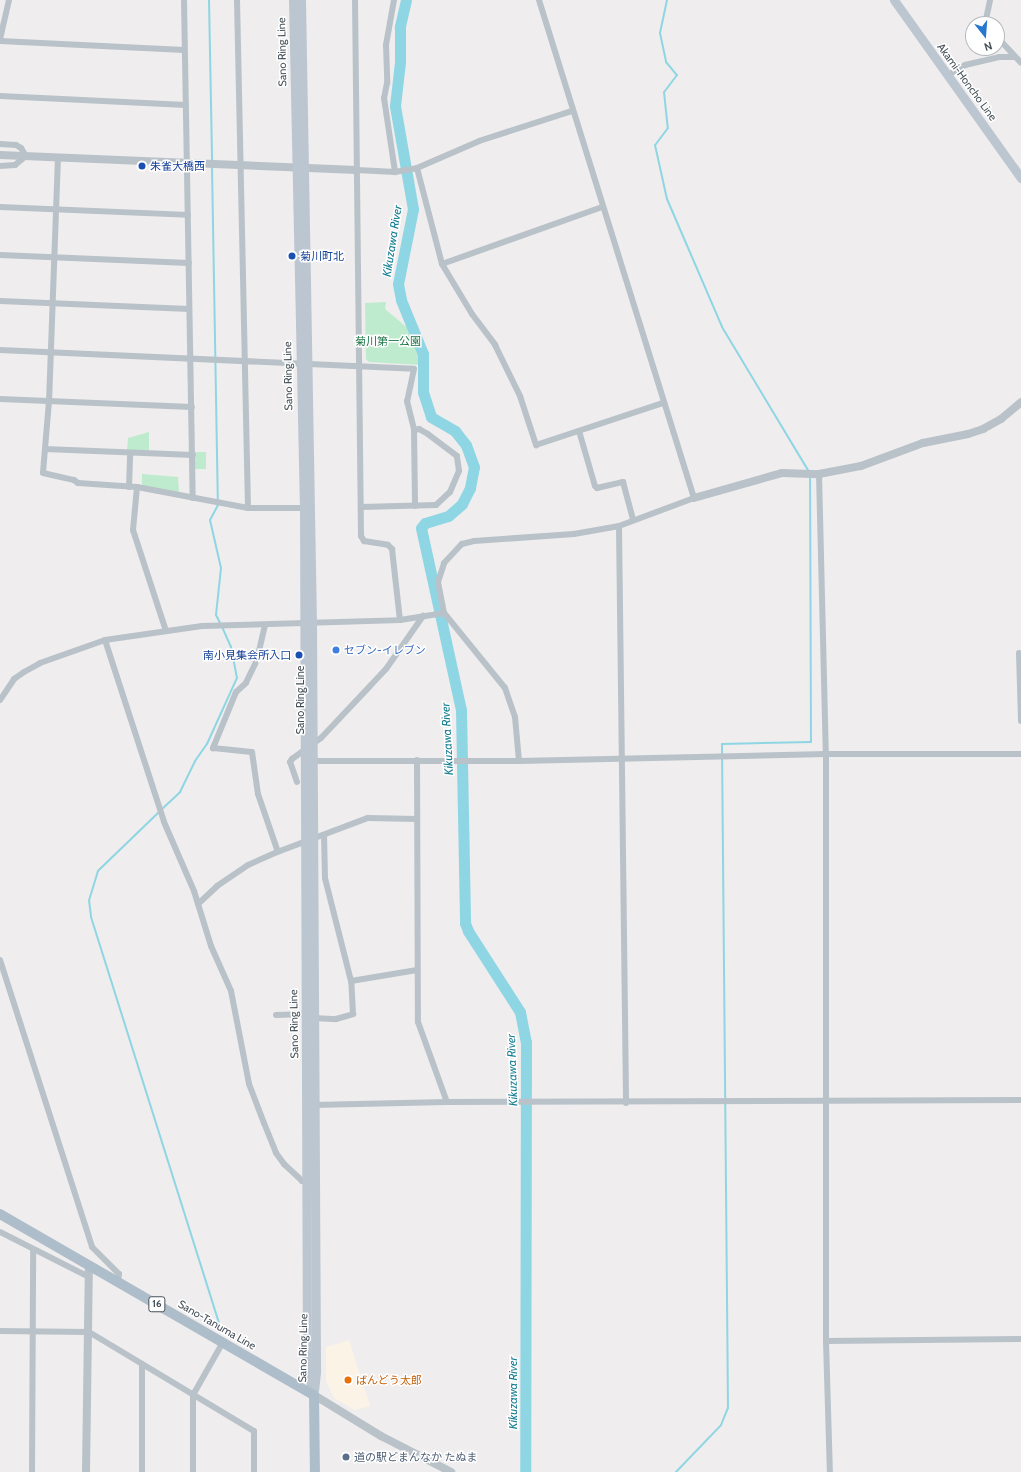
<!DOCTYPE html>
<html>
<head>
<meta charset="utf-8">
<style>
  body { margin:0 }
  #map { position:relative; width:1021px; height:1472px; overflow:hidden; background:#efeded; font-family:Cabin,"Noto Sans JP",sans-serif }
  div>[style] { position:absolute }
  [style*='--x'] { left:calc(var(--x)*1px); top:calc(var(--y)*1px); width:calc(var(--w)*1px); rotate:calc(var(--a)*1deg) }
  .commercial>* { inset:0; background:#faf3e6 }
  .green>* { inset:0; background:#beebcd; transform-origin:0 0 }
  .stream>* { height:2px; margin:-1px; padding:0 1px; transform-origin:1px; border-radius:1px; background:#8ed6e4 }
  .river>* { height:11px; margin:-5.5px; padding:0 5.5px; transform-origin:5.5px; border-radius:5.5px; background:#8ed6e4 }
  .minor>* { height:6px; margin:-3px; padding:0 3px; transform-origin:3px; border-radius:3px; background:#b9c2c9 }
  .tertiary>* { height:8px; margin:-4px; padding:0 4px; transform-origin:4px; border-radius:4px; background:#b9c2c9 }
  .secondary>* { height:9px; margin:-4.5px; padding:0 4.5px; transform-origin:4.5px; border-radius:4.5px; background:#bcc6d0 }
  .primary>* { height:10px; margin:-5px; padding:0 5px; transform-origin:5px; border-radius:5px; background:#aebdca }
  .dots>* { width:11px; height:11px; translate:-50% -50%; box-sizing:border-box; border:2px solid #fff; border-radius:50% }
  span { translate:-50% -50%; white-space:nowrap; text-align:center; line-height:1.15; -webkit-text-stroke:3px #fff; paint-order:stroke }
  .shield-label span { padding:1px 3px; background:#fff; border:1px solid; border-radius:3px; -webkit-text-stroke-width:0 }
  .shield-label { font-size:10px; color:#475159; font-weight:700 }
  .street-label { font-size:11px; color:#475159 }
  .transit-label { font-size:11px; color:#164399 }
  .left { translate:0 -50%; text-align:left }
  .right { translate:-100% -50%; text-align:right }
  .park-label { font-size:11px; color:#1d7445 }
  .shop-label { font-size:11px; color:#366cbe }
  .food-label { font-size:11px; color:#c56008 }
  .service-label { font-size:11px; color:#4e5e75 }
  .water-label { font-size:12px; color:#177f94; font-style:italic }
  .north { position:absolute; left:965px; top:16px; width:40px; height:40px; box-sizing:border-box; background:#fff; border:1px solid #b5b9bd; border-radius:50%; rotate:163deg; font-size:11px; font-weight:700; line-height:16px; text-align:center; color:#475159 }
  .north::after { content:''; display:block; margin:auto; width:14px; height:18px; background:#2677d0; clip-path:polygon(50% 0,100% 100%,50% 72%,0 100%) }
</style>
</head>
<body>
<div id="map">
  <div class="commercial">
    <i style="clip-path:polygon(349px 1340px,370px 1406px,355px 1410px,334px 1398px,326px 1381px,326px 1347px)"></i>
  </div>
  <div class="green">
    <i style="clip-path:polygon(386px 302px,385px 309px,416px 335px,421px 365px,369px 362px,366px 359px,365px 303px)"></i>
    <i style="clip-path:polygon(149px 432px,149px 451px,127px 451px,128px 438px)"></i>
    <i style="left:195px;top:452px;width:11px;height:17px"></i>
    <i style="clip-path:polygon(142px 474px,178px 477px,179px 493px,142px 486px)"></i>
  </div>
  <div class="stream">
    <i style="--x:209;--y:0;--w:162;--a:88.9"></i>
    <i style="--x:667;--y:0;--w:34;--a:102"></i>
    <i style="--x:660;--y:33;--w:30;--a:78"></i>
    <i style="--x:666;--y:62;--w:17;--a:50"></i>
    <i style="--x:677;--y:75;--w:21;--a:127"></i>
    <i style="--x:664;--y:92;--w:36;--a:84"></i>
    <i style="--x:668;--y:128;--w:21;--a:127"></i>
    <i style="--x:655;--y:145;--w:55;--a:77.5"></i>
    <i style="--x:667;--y:199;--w:139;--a:66.7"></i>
    <i style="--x:722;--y:327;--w:169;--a:59"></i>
    <i style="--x:212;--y:167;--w:333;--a:89"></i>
    <i style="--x:218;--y:505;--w:17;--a:118"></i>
    <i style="--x:210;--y:520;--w:49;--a:77.1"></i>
    <i style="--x:221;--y:568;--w:47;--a:96.1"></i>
    <i style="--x:216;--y:615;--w:9;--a:63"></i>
    <i style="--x:162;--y:809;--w:25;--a:-43"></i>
    <i style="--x:180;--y:792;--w:34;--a:-64"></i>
    <i style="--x:195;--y:761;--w:21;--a:-55"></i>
    <i style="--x:207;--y:744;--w:72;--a:-65.6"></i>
    <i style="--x:237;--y:678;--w:32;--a:-101"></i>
    <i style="--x:231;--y:647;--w:22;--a:-114"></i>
    <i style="--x:159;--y:812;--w:85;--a:136"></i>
    <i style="--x:98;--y:871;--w:30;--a:107"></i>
    <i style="--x:89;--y:900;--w:17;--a:83"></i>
    <i style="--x:91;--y:917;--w:425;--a:72.5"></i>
    <i style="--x:676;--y:1472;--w:65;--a:-46.2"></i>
    <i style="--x:721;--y:1425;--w:18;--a:-68"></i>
    <i style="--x:728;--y:1408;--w:664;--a:-90.52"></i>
    <i style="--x:722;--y:744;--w:89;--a:-1.3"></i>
    <i style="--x:811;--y:742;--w:266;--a:-90.2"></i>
  </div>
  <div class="river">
    <i style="--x:406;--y:0;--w:28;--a:103"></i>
    <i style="--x:400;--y:27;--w:35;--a:90"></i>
    <i style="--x:400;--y:62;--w:44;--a:96.5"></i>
    <i style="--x:395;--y:106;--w:105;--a:80.1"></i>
    <i style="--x:413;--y:209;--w:76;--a:101.3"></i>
    <i style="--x:398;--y:284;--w:16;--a:79"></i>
    <i style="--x:401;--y:300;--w:58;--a:67.8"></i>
    <i style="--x:423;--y:354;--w:38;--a:90"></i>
    <i style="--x:423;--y:392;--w:26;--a:72"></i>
    <i style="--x:431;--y:417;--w:28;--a:30"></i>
    <i style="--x:455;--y:431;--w:18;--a:52"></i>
    <i style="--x:466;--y:445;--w:23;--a:70"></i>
    <i style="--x:474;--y:467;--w:21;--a:101"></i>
    <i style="--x:470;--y:488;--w:18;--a:117"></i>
    <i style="--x:462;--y:504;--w:18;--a:139"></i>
    <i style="--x:448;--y:516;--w:24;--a:163"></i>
    <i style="--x:425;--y:523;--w:6;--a:129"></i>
    <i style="--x:421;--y:528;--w:186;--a:77.6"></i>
    <i style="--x:461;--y:710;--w:213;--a:88.9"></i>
    <i style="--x:465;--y:923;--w:9;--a:69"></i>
    <i style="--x:468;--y:931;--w:96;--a:57.3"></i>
    <i style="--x:520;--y:1012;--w:31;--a:79"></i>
    <i style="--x:526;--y:1042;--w:430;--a:90.1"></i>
  </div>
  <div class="minor">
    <i style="--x:184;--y:0;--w:498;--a:89"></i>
    <i style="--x:237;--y:0;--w:508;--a:88.76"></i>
    <i style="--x:355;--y:0;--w:536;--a:89.36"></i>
    <i style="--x:361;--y:536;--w:6;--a:59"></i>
    <i style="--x:364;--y:541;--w:24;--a:9"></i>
    <i style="--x:388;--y:545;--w:6;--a:45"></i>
    <i style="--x:392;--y:549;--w:71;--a:83.6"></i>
    <i style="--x:394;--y:0;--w:46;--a:100.1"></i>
    <i style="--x:386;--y:45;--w:38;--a:88"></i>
    <i style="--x:387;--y:83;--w:15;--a:101"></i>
    <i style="--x:384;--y:98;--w:75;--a:81.5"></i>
    <i style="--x:985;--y:24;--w:25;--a:-78"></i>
    <i style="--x:997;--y:37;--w:35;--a:47"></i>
    <i style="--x:0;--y:39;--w:40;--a:-77"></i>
    <i style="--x:0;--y:41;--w:184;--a:2.8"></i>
    <i style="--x:948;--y:75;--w:20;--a:-30"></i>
    <i style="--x:965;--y:65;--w:35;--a:-13"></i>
    <i style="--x:999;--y:57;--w:16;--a:0"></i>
    <i style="--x:0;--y:96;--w:186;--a:2.8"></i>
    <i style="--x:0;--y:144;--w:16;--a:4"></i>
    <i style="--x:16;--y:145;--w:6;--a:31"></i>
    <i style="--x:21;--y:148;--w:9;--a:58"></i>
    <i style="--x:26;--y:156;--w:14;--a:141"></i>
    <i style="--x:15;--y:165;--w:15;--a:176"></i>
    <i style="--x:58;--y:157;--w:244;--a:92.1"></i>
    <i style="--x:49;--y:401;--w:72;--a:94.8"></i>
    <i style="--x:43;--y:473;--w:32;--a:13"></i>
    <i style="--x:74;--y:480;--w:5;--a:37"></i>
    <i style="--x:78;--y:483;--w:59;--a:3.9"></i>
    <i style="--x:137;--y:487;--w:113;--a:10.7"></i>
    <i style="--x:248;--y:508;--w:60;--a:0"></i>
    <i style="--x:417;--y:168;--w:99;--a:75.4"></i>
    <i style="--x:442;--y:264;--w:58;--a:59"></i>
    <i style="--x:472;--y:314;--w:39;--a:53"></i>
    <i style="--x:495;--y:345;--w:57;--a:63.9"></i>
    <i style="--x:520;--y:396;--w:52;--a:71.9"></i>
    <i style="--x:536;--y:445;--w:134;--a:-18.3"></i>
    <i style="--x:357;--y:170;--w:38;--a:3"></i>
    <i style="--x:395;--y:172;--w:22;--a:-10"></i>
    <i style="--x:417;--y:168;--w:68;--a:-23.5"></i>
    <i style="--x:479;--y:141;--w:98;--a:-17.9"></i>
    <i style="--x:0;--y:207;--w:188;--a:2.4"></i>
    <i style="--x:0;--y:255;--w:189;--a:2.4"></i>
    <i style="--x:442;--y:264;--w:170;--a:-19.6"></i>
    <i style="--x:0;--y:301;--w:189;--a:2.4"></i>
    <i style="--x:0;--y:350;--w:414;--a:2.6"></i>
    <i style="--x:414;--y:369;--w:33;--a:102"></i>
    <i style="--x:407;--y:401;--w:30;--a:76"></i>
    <i style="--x:414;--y:430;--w:76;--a:89.2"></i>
    <i style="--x:0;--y:399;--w:192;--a:2.4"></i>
    <i style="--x:579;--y:431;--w:57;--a:73.8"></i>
    <i style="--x:595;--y:486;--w:3;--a:45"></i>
    <i style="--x:597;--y:488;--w:27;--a:-13"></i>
    <i style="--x:623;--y:482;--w:39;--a:75"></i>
    <i style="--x:45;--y:449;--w:148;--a:2.3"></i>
    <i style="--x:819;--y:474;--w:280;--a:88.6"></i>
    <i style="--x:826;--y:754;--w:587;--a:90"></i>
    <i style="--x:826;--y:1341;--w:131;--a:88.3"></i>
    <i style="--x:129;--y:487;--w:34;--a:-88"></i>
    <i style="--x:137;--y:487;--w:43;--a:95.3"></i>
    <i style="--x:133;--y:530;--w:106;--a:71.9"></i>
    <i style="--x:361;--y:507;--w:75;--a:-1.5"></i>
    <i style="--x:436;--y:505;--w:19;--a:-43"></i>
    <i style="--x:450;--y:492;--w:23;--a:-67"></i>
    <i style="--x:459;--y:471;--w:15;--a:-98"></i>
    <i style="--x:457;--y:456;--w:36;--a:-143"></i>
    <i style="--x:428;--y:434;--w:10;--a:-151"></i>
    <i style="--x:419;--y:429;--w:5;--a:169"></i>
    <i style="--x:619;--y:526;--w:577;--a:89.3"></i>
    <i style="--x:265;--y:625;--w:36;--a:103"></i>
    <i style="--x:257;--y:660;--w:25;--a:116"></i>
    <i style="--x:246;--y:683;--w:13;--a:138"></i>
    <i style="--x:236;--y:692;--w:61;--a:112.3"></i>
    <i style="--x:213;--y:748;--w:39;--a:6"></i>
    <i style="--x:252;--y:752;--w:42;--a:81.9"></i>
    <i style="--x:258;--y:794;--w:61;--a:71"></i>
    <i style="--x:105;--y:640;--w:191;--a:72"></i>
    <i style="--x:164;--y:822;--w:75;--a:66.5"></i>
    <i style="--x:194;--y:891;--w:58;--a:72.8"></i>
    <i style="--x:211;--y:946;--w:49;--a:66"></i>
    <i style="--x:231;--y:991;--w:95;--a:79"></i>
    <i style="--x:249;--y:1084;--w:42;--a:69"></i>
    <i style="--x:264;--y:1123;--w:32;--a:68"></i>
    <i style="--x:276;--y:1153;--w:14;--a:54"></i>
    <i style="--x:284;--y:1164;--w:25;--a:43"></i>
    <i style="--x:302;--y:1181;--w:8;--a:0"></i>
    <i style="--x:1019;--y:653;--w:68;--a:88.3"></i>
    <i style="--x:0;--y:700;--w:25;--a:-56"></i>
    <i style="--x:14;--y:679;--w:12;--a:-35"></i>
    <i style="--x:24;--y:672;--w:18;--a:-29"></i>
    <i style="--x:40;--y:663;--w:69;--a:-19.5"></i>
    <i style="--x:105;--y:640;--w:98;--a:-8.2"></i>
    <i style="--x:202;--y:626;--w:198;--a:-1.7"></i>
    <i style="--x:400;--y:620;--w:45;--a:-9"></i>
    <i style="--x:417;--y:760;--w:262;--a:89.8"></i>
    <i style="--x:418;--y:1022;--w:85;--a:70.1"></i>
    <i style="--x:311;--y:761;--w:208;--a:0"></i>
    <i style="--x:519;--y:761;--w:307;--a:-1.3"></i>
    <i style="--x:826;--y:754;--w:195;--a:0"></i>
    <i style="--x:519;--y:761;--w:44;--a:-95.2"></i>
    <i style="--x:515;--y:717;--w:31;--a:-109"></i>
    <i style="--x:505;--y:688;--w:97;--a:-129.1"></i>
    <i style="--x:444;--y:613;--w:32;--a:-101"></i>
    <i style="--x:438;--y:582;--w:20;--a:-72"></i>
    <i style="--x:444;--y:563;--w:26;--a:-47"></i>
    <i style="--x:462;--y:544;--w:12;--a:-14"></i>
    <i style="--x:474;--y:541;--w:100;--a:-4"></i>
    <i style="--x:574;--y:534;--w:46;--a:-10.1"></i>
    <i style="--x:619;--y:526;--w:80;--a:-20.5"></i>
    <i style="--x:694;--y:498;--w:522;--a:-107.29"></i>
    <i style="--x:297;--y:782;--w:21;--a:-109"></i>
    <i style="--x:290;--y:762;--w:4;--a:-56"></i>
    <i style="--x:292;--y:759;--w:36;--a:-36"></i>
    <i style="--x:321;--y:738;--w:71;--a:-46.7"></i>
    <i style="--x:370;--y:686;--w:23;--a:-47"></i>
    <i style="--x:386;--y:669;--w:65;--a:-55.1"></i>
    <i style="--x:198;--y:904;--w:26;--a:-43"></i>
    <i style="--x:217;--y:886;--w:37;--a:-34"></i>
    <i style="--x:248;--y:865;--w:35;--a:-24"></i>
    <i style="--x:280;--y:851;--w:94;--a:-20.6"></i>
    <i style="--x:368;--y:818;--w:49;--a:1.2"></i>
    <i style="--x:0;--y:960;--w:301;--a:72.2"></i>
    <i style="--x:92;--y:1247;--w:38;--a:45"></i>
    <i style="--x:119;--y:1274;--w:8;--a:97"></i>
    <i style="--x:351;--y:981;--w:67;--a:-9.5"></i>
    <i style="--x:276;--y:1015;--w:30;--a:-2"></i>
    <i style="--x:306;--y:1014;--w:9;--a:27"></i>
    <i style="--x:314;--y:1018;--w:22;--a:3"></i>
    <i style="--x:336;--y:1019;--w:18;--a:-16"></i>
    <i style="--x:353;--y:1014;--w:33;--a:-93"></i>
    <i style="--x:351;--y:981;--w:106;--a:-104.2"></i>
    <i style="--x:325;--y:878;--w:43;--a:-91.3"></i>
    <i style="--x:313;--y:1105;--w:134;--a:-1.3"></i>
    <i style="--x:447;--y:1102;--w:574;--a:-0.2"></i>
    <i style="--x:0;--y:1232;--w:100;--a:26.8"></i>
    <i style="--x:0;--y:1331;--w:89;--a:0.6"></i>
    <i style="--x:89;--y:1332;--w:192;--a:31"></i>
    <i style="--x:254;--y:1431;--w:41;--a:90"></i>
    <i style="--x:826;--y:1341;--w:195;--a:-0.6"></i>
    <i style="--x:32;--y:1472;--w:221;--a:-89.7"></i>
    <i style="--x:142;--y:1472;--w:108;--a:-90"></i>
    <i style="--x:193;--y:1472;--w:77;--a:-90"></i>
    <i style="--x:193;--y:1395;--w:61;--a:-60.5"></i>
  </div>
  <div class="tertiary">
    <i style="--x:0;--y:155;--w:357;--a:2.4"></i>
    <i style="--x:694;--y:498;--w:91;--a:-15.9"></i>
    <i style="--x:782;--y:473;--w:37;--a:2"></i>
    <i style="--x:819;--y:474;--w:43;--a:-10.8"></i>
    <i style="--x:861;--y:466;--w:66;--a:-20.4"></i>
    <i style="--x:923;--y:443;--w:46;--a:-11.3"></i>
    <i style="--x:968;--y:434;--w:16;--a:-18"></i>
    <i style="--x:983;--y:429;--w:21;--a:-29"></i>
    <i style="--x:1001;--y:419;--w:26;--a:-40"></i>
    <i style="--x:314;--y:1395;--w:79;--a:31.5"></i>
    <i style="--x:381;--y:1436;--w:79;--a:27.2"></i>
    <i style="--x:86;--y:1472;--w:207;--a:-89.2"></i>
  </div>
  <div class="secondary">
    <i style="--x:293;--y:0;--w:508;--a:88.76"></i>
    <i style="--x:304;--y:508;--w:863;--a:89.8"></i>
    <i style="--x:307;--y:1371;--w:25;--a:74"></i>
    <i style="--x:301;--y:0;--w:623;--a:88.99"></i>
    <i style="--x:312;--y:623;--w:749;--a:89.69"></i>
    <i style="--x:316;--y:1372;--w:18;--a:96"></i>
    <i style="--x:894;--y:0;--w:219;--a:54.5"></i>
  </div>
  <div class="primary">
    <i style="--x:0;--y:1214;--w:362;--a:30"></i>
    <i style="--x:314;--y:1395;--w:77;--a:89.3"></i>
  </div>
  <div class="dots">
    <i style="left:142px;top:166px;background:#1a4fb4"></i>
    <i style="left:292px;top:256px;background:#1a4fb4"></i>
    <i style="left:336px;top:650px;background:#3f7fe0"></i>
    <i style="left:299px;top:655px;background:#1a4fb4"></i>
    <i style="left:348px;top:1380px;background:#e8710a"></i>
    <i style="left:346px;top:1457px;background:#5c6f8a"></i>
  </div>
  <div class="shield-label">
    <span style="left:157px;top:1304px">16</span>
  </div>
  <div class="street-label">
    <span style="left:282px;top:52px;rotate:-91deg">Sano Ring Line</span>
    <span style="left:967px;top:82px;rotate:54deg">Akami-Honcho Line</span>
    <span style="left:288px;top:376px;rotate:-91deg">Sano Ring Line</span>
    <span style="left:300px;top:700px;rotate:-90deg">Sano Ring Line</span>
    <span style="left:294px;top:1024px;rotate:-91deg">Sano Ring Line</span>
    <span style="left:217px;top:1325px;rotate:30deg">Sano-Tanuma Line</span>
    <span style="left:303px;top:1348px;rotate:-89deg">Sano Ring Line</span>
  </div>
  <div class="transit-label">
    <span class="left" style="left:150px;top:166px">朱雀大橋西</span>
    <span class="left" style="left:300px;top:256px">菊川町北</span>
    <span class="right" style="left:291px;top:655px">南小見集会所入口</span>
  </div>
  <div class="park-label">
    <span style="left:388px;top:341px">菊川第一公園</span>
  </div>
  <div class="shop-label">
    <span class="left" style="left:344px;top:650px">セブン-イレブン</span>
  </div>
  <div class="food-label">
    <span class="left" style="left:356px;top:1380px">ばんどう太郎</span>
  </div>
  <div class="service-label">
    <span class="left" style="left:354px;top:1457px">道の駅どまんなか たぬま</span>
  </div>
  <div class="water-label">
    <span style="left:392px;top:241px;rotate:-81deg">Kikuzawa River</span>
    <span style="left:447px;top:739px;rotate:-93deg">Kikuzawa River</span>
    <span style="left:512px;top:1070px;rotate:-92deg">Kikuzawa River</span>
    <span style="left:513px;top:1393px;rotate:-90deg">Kikuzawa River</span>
  </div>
  <div class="north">N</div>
</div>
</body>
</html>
